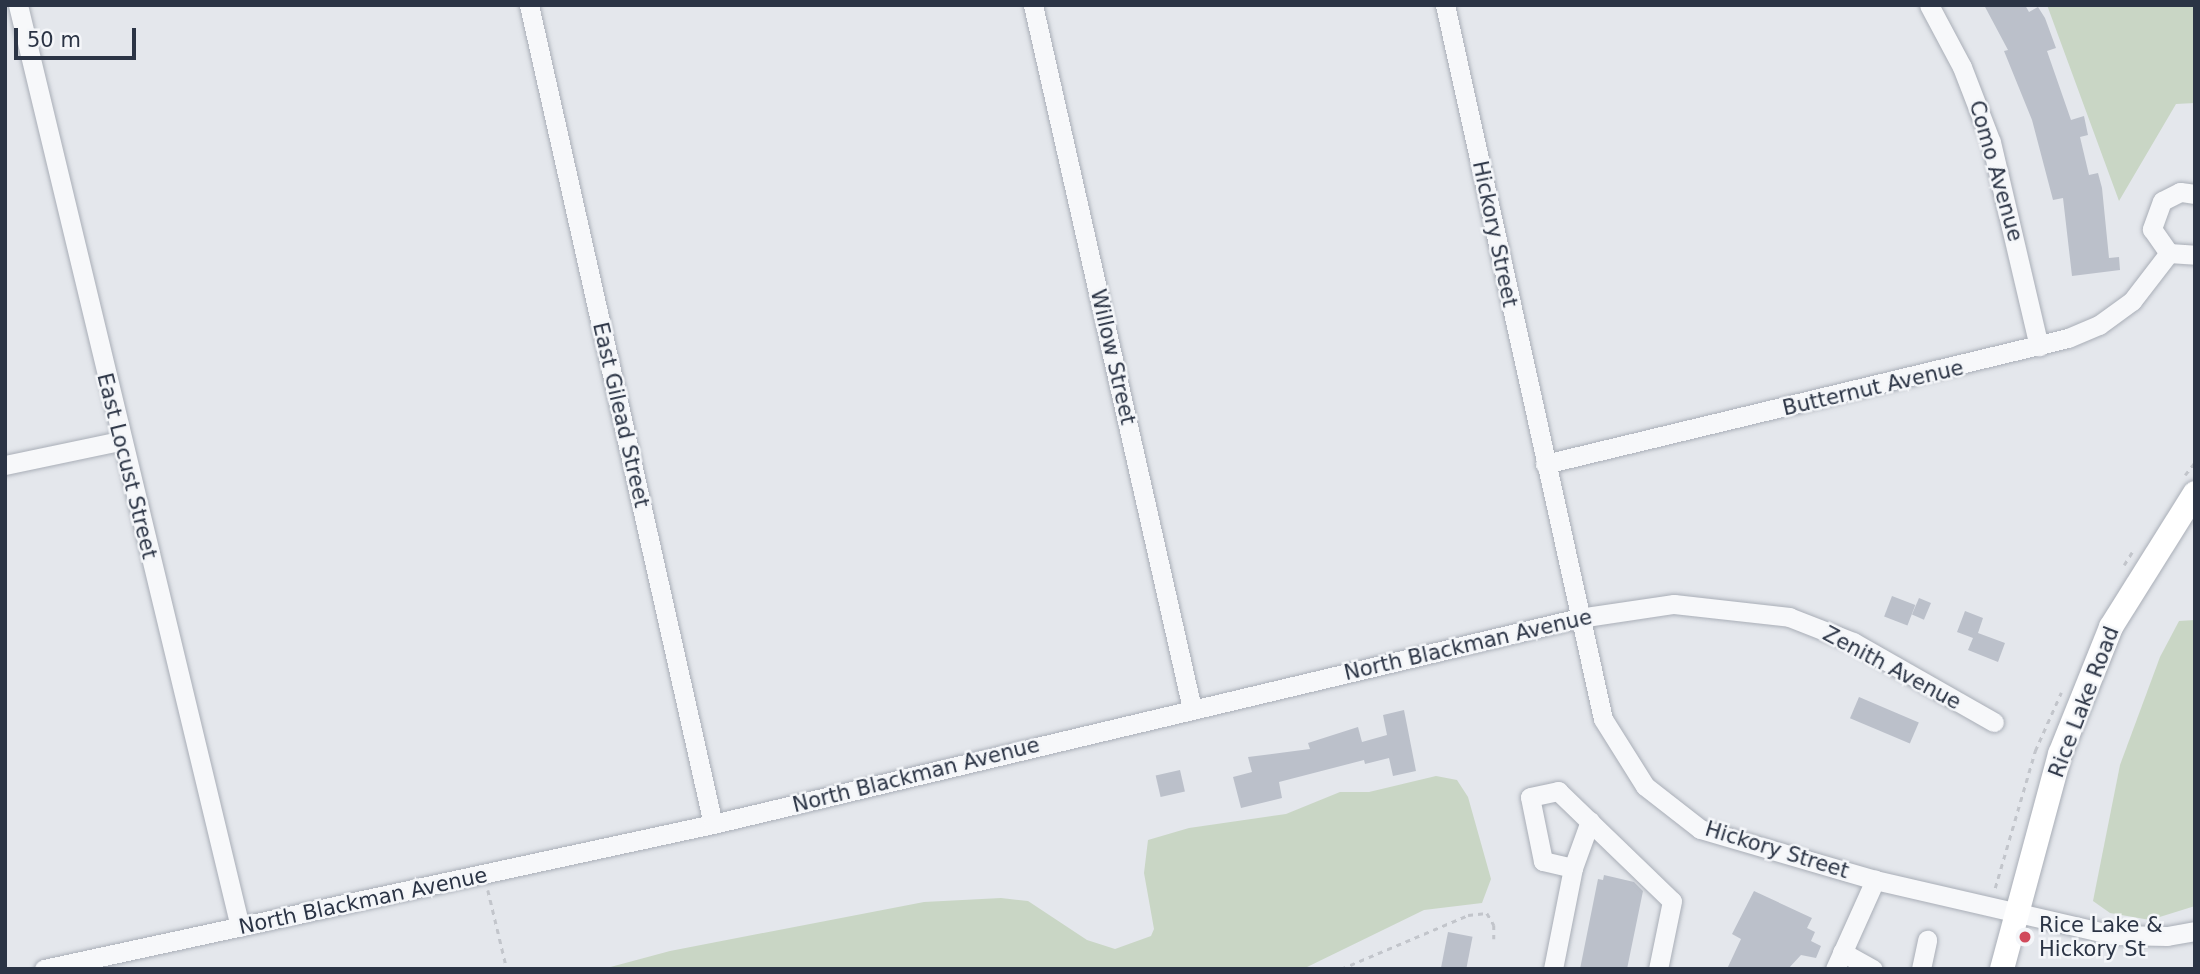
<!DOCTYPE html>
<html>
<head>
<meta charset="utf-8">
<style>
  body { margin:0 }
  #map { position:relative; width:2200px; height:974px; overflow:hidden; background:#e4e7ec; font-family:"DejaVu Sans",sans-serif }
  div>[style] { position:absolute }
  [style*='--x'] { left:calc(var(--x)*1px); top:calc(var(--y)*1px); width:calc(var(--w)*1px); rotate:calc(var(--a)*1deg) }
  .green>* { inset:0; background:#c9d6c5 }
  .building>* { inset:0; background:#bbc0ca; transform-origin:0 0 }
  .path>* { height:2.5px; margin-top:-1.25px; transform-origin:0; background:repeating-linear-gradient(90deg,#c2c5cb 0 5px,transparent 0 10px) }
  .roads { filter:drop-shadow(0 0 2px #a9aeb7) drop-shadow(0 0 2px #a9aeb7) }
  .minor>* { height:19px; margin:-9.5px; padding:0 9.5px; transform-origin:9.5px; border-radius:9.5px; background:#f7f8fa }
  .major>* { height:24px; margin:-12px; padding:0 12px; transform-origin:12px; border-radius:12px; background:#fff }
  .dots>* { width:19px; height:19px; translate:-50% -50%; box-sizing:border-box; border:4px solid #f4f6f9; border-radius:50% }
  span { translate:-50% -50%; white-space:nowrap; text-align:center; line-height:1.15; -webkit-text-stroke:5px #f4f6f9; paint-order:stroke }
  .street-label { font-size:21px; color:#2b3445 }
  .poi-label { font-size:21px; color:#2b3445 }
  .left { translate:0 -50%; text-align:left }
  .frame { position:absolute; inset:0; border:7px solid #2b3445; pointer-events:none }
  .scale { position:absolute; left:14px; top:28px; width:122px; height:32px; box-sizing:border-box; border:4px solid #2b3445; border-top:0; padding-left:9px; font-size:21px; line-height:24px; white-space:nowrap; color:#2b3445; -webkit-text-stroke:5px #f4f6f9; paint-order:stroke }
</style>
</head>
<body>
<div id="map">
  <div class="green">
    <i style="clip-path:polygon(2047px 5px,2195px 5px,2195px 103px,2176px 104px,2119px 201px)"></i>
    <i style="clip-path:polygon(2195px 620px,2195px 906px,2150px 920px,2110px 913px,2093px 901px,2120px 765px,2160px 657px,2179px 621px)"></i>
    <i style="clip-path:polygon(1436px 776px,1457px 780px,1468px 797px,1491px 879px,1482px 903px,1424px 910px,1303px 969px,603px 969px,670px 951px,924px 902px,1001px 898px,1028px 901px,1087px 940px,1115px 949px,1151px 936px,1154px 929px,1144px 873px,1148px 840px,1189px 828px,1286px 814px,1340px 792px,1369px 792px)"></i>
  </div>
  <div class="building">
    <i style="clip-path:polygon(1984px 5px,2025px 5px,2029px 12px,2038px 7px,2045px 18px,2056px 48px,2047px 51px,2071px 120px,2084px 116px,2088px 135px,2080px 137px,2089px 175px,2098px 173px,2102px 188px,2109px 258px,2119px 257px,2120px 270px,2072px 276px,2063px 198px,2053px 200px,2032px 120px,2004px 51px,2008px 50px)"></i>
    <i style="left:1892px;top:596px;width:25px;height:22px;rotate:21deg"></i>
    <i style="left:1919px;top:598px;width:13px;height:18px;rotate:23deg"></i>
    <i style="clip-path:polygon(1965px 611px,1983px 618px,1978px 633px,2005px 643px,1998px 662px,1968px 650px,1973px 638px,1957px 632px)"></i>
    <i style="left:1859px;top:697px;width:65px;height:23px;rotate:23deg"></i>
    <i style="clip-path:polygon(1404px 710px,1416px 771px,1393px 776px,1389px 758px,1365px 764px,1364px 760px,1279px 782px,1282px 798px,1241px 808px,1233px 777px,1252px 772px,1248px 757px,1310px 749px,1308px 743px,1358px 727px,1362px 742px,1387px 735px,1383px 715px)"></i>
    <i style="left:1180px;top:770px;width:22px;height:25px;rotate:77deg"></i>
    <i style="clip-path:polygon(1604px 875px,1634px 882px,1643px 891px,1627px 969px,1580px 969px,1598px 879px,1603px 880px)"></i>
    <i style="clip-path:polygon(1754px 891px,1812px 918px,1807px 928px,1815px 932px,1811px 941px,1821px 946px,1816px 958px,1801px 955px,1788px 969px,1727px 969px,1741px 939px,1732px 934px)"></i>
    <i style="left:1448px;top:932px;width:25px;height:38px;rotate:11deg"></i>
  </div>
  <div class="path">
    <i style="--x:2185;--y:475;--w:16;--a:-52"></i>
    <i style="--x:2124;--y:565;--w:15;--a:-58"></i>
    <i style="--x:1995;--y:888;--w:143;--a:-73.7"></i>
    <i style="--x:2035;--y:751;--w:64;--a:-65.9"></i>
    <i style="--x:488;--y:890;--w:81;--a:76.5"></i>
    <i style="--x:1341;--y:969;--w:138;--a:-23"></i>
    <i style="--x:1468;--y:915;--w:19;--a:-6"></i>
    <i style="--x:1487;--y:913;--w:14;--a:60"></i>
    <i style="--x:1494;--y:925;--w:14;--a:90"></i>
  </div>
  <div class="roads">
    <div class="minor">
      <i style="--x:18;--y:5;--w:948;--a:76.46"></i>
      <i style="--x:529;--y:5;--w:839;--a:77.34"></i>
      <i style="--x:1033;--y:5;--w:722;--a:77.27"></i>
      <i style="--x:1445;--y:5;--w:731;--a:77.52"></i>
      <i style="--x:1603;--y:719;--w:79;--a:57.9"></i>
      <i style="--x:1645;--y:786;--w:70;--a:38"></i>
      <i style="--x:1700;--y:829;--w:182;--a:16.2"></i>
      <i style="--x:1875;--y:880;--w:245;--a:13"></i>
      <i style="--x:2114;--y:935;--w:53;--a:1.1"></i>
      <i style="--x:2167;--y:936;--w:28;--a:-10"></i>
      <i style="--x:1929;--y:5;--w:70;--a:62"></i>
      <i style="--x:1962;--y:67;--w:80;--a:68.9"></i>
      <i style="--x:1991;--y:142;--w:210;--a:76.8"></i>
      <i style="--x:2195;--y:194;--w:15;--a:-172"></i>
      <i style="--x:2180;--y:192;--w:20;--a:153"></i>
      <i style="--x:2162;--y:201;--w:30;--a:110"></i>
      <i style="--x:2152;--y:229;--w:29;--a:55"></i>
      <i style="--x:2169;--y:253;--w:26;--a:4"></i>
      <i style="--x:1545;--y:464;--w:538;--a:-13.55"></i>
      <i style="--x:2068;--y:338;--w:34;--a:-23"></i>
      <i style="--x:2099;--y:325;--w:41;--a:-36"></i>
      <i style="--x:2132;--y:301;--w:61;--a:-52.4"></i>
      <i style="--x:5;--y:465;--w:117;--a:-11.8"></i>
      <i style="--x:1590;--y:821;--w:50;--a:109.9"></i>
      <i style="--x:1573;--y:868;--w:31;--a:-167"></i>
      <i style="--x:1543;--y:861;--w:65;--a:-101.5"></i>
      <i style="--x:1530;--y:797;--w:29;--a:-12"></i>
      <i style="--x:1558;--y:791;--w:158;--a:44"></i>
      <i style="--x:1672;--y:901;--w:69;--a:101.6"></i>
      <i style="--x:1842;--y:952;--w:35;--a:29"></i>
      <i style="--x:44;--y:969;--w:685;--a:-12.23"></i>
      <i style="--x:713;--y:824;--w:890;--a:-13.38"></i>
      <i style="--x:1579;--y:618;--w:96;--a:-8.4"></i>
      <i style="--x:1674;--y:604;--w:116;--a:6.4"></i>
      <i style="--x:1789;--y:617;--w:69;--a:21.3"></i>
      <i style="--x:1853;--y:642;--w:162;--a:29.6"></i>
      <i style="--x:1553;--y:969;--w:103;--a:-78.8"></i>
      <i style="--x:1835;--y:969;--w:98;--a:-65.8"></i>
      <i style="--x:1921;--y:969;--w:30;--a:-78"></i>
    </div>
    <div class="major">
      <i style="--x:2002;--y:969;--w:223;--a:-74.9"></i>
      <i style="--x:2060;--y:754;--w:137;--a:-68.1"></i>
      <i style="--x:2111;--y:627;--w:158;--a:-57.9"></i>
    </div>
  </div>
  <div class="dots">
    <i style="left:2025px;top:937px;background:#d1495b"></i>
  </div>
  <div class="street-label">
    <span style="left:1996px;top:171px;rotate:74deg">Como Avenue</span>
    <span style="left:1495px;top:234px;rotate:78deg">Hickory Street</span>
    <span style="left:1113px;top:357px;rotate:77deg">Willow Street</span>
    <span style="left:1873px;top:388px;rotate:-13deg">Butternut Avenue</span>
    <span style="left:621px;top:415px;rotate:77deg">East Gilead Street</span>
    <span style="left:127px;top:466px;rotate:76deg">East Locust Street</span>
    <span style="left:1468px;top:645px;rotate:-13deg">North Blackman Avenue</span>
    <span style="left:1892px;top:668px;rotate:28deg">Zenith Avenue</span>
    <span style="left:2084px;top:702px;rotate:-69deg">Rice Lake Road</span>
    <span style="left:916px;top:775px;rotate:-14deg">North Blackman Avenue</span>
    <span style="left:1777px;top:850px;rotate:17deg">Hickory Street</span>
    <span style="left:363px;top:901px;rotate:-12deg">North Blackman Avenue</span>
  </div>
  <div class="poi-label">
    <span class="left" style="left:2039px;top:937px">Rice Lake &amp;<br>Hickory St</span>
  </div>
  <div class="frame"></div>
  <div class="scale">50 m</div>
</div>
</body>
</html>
